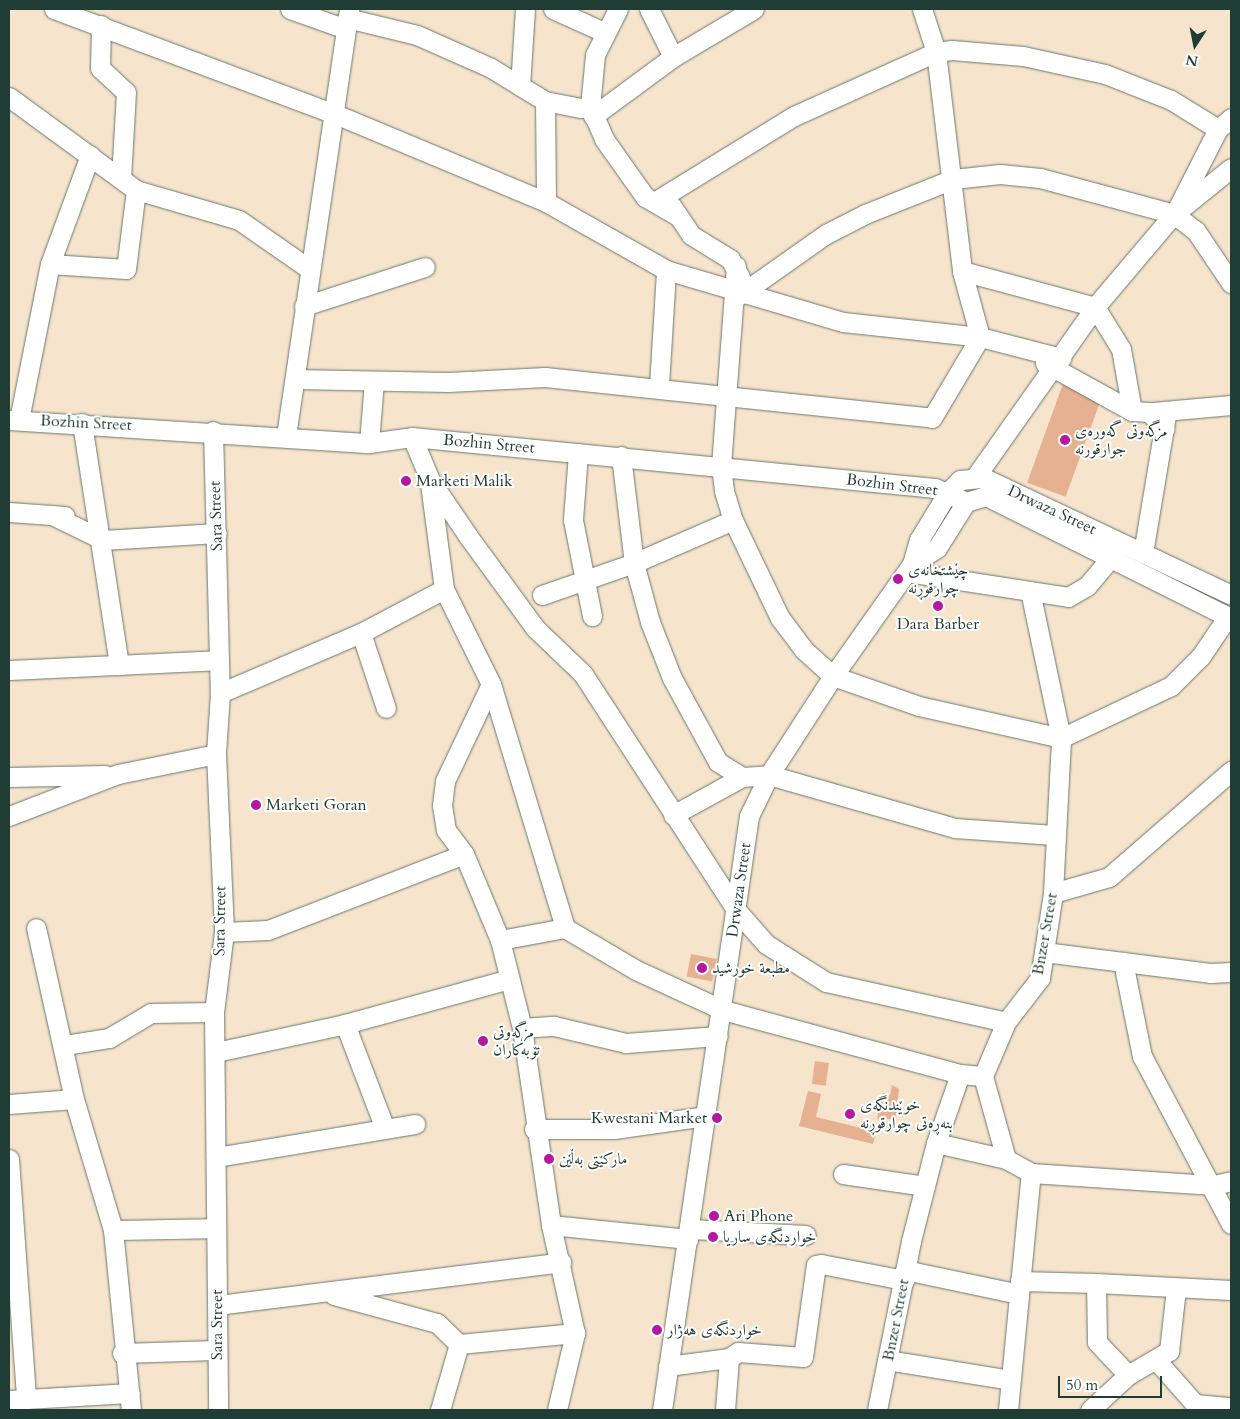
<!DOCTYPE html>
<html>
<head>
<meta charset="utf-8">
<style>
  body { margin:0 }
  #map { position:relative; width:1240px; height:1419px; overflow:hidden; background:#f6e4cd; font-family:Cardo,Amiri,serif }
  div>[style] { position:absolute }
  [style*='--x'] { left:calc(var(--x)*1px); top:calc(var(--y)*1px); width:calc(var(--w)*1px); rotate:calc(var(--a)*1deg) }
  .building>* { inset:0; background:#e5b191; transform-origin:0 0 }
  .roads { filter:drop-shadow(0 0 1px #6a776a) drop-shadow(0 0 1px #6a776a) }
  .minor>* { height:19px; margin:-9.5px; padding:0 9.5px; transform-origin:9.5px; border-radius:9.5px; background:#fff }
  .dots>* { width:14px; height:14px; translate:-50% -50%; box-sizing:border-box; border:2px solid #fff; border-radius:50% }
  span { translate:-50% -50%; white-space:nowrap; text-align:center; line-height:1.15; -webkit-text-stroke:4px #fff; paint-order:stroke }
  .street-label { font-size:16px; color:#1f3d34 }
  .poi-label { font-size:16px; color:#1f3d34 }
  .left { translate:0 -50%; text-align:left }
  .right { translate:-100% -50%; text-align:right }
  .frame { position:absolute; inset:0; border:10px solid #1f3d34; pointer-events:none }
  .north { position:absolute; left:1170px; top:20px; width:50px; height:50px; -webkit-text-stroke:4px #fff; paint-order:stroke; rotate:191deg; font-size:14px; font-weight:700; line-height:20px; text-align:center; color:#1f3d34 }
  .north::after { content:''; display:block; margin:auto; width:18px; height:22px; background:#1f3d34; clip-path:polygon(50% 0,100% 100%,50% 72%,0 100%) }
  .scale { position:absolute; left:1058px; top:1376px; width:104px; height:22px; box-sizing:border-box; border:2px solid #1f3d34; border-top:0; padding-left:6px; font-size:15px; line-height:18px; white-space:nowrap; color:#1f3d34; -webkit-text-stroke:4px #fff; paint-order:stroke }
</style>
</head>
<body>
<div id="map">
  <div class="building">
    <i style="left:1063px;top:384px;width:41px;height:105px;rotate:20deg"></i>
    <i style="left:691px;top:954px;width:26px;height:23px;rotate:11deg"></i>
    <i style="left:815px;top:1061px;width:14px;height:23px;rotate:8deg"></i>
    <i style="clip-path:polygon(892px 1085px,899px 1089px,896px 1119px,877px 1119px,882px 1093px,890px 1095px)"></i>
    <i style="clip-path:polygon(808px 1091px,821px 1094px,816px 1117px,865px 1129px,867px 1124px,878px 1126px,873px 1144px,799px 1126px)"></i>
  </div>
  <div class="roads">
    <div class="minor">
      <i style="--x:54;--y:9;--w:300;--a:20.5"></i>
      <i style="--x:335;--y:114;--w:229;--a:22.6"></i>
      <i style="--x:546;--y:202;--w:138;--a:29.5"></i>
      <i style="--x:666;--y:270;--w:184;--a:16.4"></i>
      <i style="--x:843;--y:322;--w:138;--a:6.2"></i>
      <i style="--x:980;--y:337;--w:84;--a:14.5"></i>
      <i style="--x:290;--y:9;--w:59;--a:19.7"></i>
      <i style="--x:553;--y:9;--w:56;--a:24.3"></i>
      <i style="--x:618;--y:9;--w:51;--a:116.6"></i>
      <i style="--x:595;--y:55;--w:52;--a:95.5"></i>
      <i style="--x:590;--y:107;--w:35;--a:66"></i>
      <i style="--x:604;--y:139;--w:71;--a:54.7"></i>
      <i style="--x:645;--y:197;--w:38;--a:30"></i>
      <i style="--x:649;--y:9;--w:54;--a:63.4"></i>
      <i style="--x:922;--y:9;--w:45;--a:72"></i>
      <i style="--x:936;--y:52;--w:221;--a:83.2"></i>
      <i style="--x:962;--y:271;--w:138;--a:15.1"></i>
      <i style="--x:1095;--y:307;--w:49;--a:58.2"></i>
      <i style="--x:1121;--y:349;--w:63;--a:79.9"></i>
      <i style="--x:1132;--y:411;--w:17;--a:3"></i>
      <i style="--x:1149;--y:412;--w:23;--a:47"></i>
      <i style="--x:347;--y:18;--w:72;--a:13.7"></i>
      <i style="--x:417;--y:35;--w:81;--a:24"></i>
      <i style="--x:491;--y:68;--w:63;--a:31.4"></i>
      <i style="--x:545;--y:101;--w:37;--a:11"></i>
      <i style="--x:101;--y:25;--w:43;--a:91.3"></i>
      <i style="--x:100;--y:68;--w:35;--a:43"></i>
      <i style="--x:126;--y:92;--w:87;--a:93.3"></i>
      <i style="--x:520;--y:86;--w:77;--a:-86.3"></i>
      <i style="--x:9;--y:97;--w:157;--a:36.2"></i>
      <i style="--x:136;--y:190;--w:107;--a:16.2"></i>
      <i style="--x:239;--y:220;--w:84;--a:34.8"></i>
      <i style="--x:545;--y:101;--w:101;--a:89.4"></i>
      <i style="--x:593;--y:116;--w:99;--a:-36.4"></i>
      <i style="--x:673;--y:57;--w:94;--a:-30.7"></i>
      <i style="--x:654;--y:202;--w:164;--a:-31.6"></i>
      <i style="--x:794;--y:116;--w:156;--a:-24.3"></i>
      <i style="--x:936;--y:52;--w:16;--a:-7"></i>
      <i style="--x:952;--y:50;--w:71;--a:4.8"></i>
      <i style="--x:1023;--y:56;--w:84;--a:12.4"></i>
      <i style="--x:1105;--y:74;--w:71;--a:21.5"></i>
      <i style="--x:1171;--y:100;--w:55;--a:31.7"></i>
      <i style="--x:671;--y:205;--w:36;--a:56"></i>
      <i style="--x:691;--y:235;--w:46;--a:31.6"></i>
      <i style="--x:730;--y:259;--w:21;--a:61"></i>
      <i style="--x:1177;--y:209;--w:90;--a:-62.9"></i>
      <i style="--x:1218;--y:129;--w:17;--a:-40"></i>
      <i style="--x:50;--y:264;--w:76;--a:3.8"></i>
      <i style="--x:126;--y:269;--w:80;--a:-82.8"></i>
      <i style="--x:736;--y:266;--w:201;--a:94.3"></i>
      <i style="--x:721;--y:466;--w:25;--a:83"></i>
      <i style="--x:724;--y:491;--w:30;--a:73"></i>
      <i style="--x:733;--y:520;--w:109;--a:64.4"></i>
      <i style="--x:780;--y:618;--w:40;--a:53"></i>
      <i style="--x:804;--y:650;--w:39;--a:42"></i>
      <i style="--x:833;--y:676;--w:91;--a:19.2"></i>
      <i style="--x:919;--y:706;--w:146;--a:12.7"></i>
      <i style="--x:1061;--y:738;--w:122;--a:-25.3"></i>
      <i style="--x:1171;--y:686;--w:42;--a:-45"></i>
      <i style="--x:1201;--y:656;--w:48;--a:-56"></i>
      <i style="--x:738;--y:296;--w:108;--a:-35.2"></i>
      <i style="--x:826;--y:234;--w:44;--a:-27.1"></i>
      <i style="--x:865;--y:214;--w:95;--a:-21.7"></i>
      <i style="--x:953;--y:179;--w:47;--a:-6.1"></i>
      <i style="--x:1000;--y:174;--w:40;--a:5.7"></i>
      <i style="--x:1040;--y:178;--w:139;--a:15"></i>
      <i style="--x:1174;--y:214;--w:28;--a:38"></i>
      <i style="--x:1196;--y:231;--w:63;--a:56.1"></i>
      <i style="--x:304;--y:306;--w:127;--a:-17.9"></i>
      <i style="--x:1045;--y:363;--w:99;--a:28.9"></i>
      <i style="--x:295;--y:379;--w:153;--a:1.1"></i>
      <i style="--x:448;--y:382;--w:97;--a:-3"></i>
      <i style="--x:545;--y:377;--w:389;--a:6"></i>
      <i style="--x:932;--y:418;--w:94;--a:-59.3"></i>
      <i style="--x:980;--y:337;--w:68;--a:-105.3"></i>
      <i style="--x:659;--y:386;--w:116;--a:-86.5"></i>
      <i style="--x:1153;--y:412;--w:78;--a:-5.1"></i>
      <i style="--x:9;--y:420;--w:361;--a:3.7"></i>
      <i style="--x:369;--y:443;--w:43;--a:-7.9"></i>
      <i style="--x:412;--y:437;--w:525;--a:5.57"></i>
      <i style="--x:935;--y:488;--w:34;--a:24"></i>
      <i style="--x:19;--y:420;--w:159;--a:-78.8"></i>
      <i style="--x:50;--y:264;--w:116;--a:-69.8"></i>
      <i style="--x:82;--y:423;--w:245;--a:81.3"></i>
      <i style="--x:213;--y:431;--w:262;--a:88.5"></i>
      <i style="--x:220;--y:693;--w:61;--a:93.8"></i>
      <i style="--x:216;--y:754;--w:178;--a:87.4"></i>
      <i style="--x:224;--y:932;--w:81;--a:97.1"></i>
      <i style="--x:214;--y:1012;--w:398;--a:89.4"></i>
      <i style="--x:286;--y:436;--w:432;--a:-81.6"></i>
      <i style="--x:412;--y:437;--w:47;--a:67.3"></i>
      <i style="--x:430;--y:480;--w:68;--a:55.8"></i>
      <i style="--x:468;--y:536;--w:114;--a:53.9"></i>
      <i style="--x:535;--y:628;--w:66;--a:43.8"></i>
      <i style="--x:583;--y:674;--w:283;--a:57"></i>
      <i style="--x:737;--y:911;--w:44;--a:48.7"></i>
      <i style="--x:766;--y:944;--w:71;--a:32.3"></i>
      <i style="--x:826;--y:982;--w:184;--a:12.5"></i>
      <i style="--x:369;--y:443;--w:62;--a:-85.4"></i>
      <i style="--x:578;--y:453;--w:67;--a:94.3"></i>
      <i style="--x:573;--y:520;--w:98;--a:78.8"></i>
      <i style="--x:621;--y:456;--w:108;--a:83.1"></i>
      <i style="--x:634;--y:563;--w:61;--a:74.8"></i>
      <i style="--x:650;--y:622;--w:60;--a:68.6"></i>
      <i style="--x:672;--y:678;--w:96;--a:61.3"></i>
      <i style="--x:718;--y:762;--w:28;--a:32"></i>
      <i style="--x:742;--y:777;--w:27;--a:-4"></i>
      <i style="--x:769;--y:775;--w:193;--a:15.9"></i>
      <i style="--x:955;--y:828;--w:99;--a:4"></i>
      <i style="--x:976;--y:476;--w:207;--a:-54.8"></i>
      <i style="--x:1095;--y:307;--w:122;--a:-49.7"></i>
      <i style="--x:1174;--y:214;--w:73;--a:-38.9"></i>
      <i style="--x:430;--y:484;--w:106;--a:82.4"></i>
      <i style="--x:444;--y:589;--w:106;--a:63.7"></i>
      <i style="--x:491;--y:684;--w:255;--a:73.1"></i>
      <i style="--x:9;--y:512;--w:56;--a:4.1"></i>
      <i style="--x:52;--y:515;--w:57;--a:26.1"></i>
      <i style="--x:103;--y:540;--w:114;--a:-3.5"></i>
      <i style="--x:1143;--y:553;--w:139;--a:-80.5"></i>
      <i style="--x:912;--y:564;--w:30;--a:-33"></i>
      <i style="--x:937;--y:548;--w:54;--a:-57.8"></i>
      <i style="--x:966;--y:502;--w:21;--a:-17"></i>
      <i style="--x:986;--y:496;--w:274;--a:26.5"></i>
      <i style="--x:907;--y:572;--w:163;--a:8.8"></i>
      <i style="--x:1068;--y:597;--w:22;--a:-30"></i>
      <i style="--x:1087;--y:586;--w:38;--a:-50"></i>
      <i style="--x:542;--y:595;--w:97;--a:-19.2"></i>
      <i style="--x:634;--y:563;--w:108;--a:-23.5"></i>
      <i style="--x:361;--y:633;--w:79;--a:71.6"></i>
      <i style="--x:9;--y:670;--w:209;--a:-2.7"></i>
      <i style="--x:491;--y:684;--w:107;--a:115.4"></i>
      <i style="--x:445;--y:781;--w:24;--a:97"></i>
      <i style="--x:442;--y:805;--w:25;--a:81"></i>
      <i style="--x:446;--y:830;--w:30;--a:53"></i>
      <i style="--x:464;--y:854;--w:93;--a:67.3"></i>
      <i style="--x:500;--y:940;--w:91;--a:76"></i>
      <i style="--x:522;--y:1028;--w:199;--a:81.6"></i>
      <i style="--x:551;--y:1225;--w:111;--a:77.5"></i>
      <i style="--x:575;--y:1333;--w:79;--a:103.2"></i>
      <i style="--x:220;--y:693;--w:153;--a:-23.1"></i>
      <i style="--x:361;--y:633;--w:94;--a:-27.9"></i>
      <i style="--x:9;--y:777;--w:96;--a:-1.2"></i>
      <i style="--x:673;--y:815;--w:79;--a:-28.8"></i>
      <i style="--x:9;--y:816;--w:117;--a:-21.1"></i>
      <i style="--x:118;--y:774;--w:100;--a:-11.5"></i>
      <i style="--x:1053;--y:893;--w:58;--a:-15.9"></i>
      <i style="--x:1109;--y:877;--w:162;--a:-41"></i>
      <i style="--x:224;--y:932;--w:44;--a:-2.6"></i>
      <i style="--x:268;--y:930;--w:210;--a:-21.2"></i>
      <i style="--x:500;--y:940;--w:66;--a:-10.5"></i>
      <i style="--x:565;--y:928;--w:82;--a:30.6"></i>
      <i style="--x:636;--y:970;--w:96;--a:24.7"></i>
      <i style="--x:723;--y:1010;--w:245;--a:15.1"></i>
      <i style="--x:1044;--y:952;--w:167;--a:7.2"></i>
      <i style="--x:1210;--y:973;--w:21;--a:-3"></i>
      <i style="--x:1123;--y:962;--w:96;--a:78.6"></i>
      <i style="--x:1142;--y:1056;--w:190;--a:62.1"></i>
      <i style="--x:345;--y:1024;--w:112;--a:69.1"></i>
      <i style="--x:522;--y:1028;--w:32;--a:-4"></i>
      <i style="--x:554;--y:1026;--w:74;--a:13.3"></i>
      <i style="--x:626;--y:1043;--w:92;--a:-4.4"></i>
      <i style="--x:65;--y:1045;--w:45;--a:-9"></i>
      <i style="--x:109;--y:1038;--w:49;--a:-30.8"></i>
      <i style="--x:151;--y:1013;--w:63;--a:-0.9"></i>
      <i style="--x:216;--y:1052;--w:132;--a:-12.2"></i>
      <i style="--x:345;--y:1024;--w:170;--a:-15.3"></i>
      <i style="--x:983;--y:1076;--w:86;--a:74.5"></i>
      <i style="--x:74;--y:1099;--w:137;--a:73.4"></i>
      <i style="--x:113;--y:1230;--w:101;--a:-1.1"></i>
      <i style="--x:9;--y:1104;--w:65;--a:-4.4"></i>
      <i style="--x:74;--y:1099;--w:175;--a:-102.5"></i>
      <i style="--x:534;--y:1129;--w:80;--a:0"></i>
      <i style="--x:614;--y:1129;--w:94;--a:-8"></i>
      <i style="--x:936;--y:1143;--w:72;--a:12.9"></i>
      <i style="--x:1006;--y:1159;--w:29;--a:29"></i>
      <i style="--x:1031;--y:1173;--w:183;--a:3.8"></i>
      <i style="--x:1214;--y:1185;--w:17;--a:-13"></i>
      <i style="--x:216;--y:1157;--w:202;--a:-9.4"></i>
      <i style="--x:9;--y:1159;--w:241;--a:85.9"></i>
      <i style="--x:843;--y:1174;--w:83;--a:8.3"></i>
      <i style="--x:551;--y:1225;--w:138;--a:5.8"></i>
      <i style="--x:691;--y:1229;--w:115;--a:3"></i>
      <i style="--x:113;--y:1230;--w:181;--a:84.3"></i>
      <i style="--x:905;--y:1270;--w:116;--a:11.9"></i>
      <i style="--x:1020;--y:1281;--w:76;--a:1.5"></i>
      <i style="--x:1096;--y:1283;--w:59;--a:89"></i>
      <i style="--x:1097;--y:1342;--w:45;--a:46.8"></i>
      <i style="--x:1096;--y:1283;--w:135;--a:3"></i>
      <i style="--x:334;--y:1295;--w:107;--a:15.2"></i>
      <i style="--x:437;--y:1323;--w:30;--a:44"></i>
      <i style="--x:459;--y:1344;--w:69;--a:106.1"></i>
      <i style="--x:218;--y:1305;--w:346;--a:-7.1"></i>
      <i style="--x:459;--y:1344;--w:117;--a:-5.4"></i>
      <i style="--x:122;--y:1353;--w:94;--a:-1.8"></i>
      <i style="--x:887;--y:1360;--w:125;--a:9.2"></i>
      <i style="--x:1157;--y:1361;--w:57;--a:48.5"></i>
      <i style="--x:1195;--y:1404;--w:36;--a:5"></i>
      <i style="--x:668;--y:1366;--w:62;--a:-7.5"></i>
      <i style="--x:729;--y:1358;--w:11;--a:-34"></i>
      <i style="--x:738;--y:1352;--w:65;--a:4.4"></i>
      <i style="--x:803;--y:1357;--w:93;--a:-82"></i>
      <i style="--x:816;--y:1265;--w:5;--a:-11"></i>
      <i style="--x:821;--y:1264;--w:85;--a:10.9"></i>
      <i style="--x:9;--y:1400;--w:121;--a:-3.3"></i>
      <i style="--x:662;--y:1410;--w:600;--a:-81.67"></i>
      <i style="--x:749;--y:816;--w:46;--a:-64"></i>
      <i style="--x:769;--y:775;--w:118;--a:-57.1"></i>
      <i style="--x:833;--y:676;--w:137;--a:-54.8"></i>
      <i style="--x:912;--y:564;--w:25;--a:-74"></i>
      <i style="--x:919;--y:540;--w:56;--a:-58.9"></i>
      <i style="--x:948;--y:492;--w:17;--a:-45"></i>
      <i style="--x:960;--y:480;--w:24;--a:-5"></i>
      <i style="--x:984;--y:478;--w:273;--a:25.3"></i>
      <i style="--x:725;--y:1410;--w:52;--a:-85.6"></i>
      <i style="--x:877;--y:1410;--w:172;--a:-78.6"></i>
      <i style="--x:911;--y:1241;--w:101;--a:-75.7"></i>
      <i style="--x:936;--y:1143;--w:73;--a:-70.8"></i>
      <i style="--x:960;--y:1074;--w:23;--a:5"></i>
      <i style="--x:983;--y:1076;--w:59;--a:-66.9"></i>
      <i style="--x:1006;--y:1022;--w:56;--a:-52.3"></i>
      <i style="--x:1040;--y:978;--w:86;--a:-81.3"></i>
      <i style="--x:1053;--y:893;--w:155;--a:-87"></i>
      <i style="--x:1061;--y:738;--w:150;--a:-101.9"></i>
      <i style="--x:1008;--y:1410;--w:238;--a:-84.5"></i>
      <i style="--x:1090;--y:1410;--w:52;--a:-42.6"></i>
      <i style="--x:1128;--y:1375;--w:48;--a:-30.3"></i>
      <i style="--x:1169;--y:1351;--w:62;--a:-83.6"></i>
    </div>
  </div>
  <div class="dots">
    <i style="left:1065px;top:440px;background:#b5179e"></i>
    <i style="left:406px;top:481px;background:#b5179e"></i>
    <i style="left:898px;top:579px;background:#b5179e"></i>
    <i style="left:938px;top:606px;background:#b5179e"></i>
    <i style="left:256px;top:805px;background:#b5179e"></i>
    <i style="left:702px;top:968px;background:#b5179e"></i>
    <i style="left:483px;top:1041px;background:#b5179e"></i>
    <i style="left:850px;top:1114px;background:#b5179e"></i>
    <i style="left:717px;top:1118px;background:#b5179e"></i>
    <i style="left:549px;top:1159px;background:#b5179e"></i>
    <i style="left:714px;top:1216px;background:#b5179e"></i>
    <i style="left:713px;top:1237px;background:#b5179e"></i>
    <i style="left:657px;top:1330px;background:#b5179e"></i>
  </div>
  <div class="street-label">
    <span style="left:86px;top:423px;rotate:3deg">Bozhin Street</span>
    <span style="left:489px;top:444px;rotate:5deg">Bozhin Street</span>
    <span style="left:892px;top:485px;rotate:7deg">Bozhin Street</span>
    <span style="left:1052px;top:510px;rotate:25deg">Drwaza Street</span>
    <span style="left:216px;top:516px;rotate:-92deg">Sara Street</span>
    <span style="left:739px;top:890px;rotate:-82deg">Drwaza Street</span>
    <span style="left:220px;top:921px;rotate:-89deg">Sara Street</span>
    <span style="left:1045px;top:934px;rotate:-80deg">Bnzer Street</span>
    <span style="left:896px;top:1320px;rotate:-79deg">Bnzer Street</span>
    <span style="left:217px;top:1325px;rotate:-90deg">Sara Street</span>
  </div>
  <div class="poi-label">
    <span class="left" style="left:1075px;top:440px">مزگەوتی گەورەی<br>جوارقورنە</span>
    <span class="left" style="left:416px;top:481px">Marketi Malik</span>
    <span class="left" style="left:908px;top:579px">چێشتخانەی<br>چوارقوڕنە</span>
    <span style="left:938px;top:624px">Dara Barber</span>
    <span class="left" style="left:266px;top:805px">Marketi Goran</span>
    <span class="left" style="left:712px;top:968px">مطبعة خورشيد</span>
    <span class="left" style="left:493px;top:1041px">مزگەوتی<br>تۆبەکاران</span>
    <span class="left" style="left:860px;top:1114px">خوێندنگەی<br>بنەڕەتی چوارقوڕنە</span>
    <span class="right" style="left:707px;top:1118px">Kwestani Market</span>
    <span class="left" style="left:559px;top:1159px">مارکێتی بەڵێن</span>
    <span class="left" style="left:724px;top:1216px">Ari Phone</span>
    <span class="left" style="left:723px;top:1237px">خواردنگەی ساریا</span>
    <span class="left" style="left:667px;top:1330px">خواردنگەی هەژار</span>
  </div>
  <div class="frame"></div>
  <div class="north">N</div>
  <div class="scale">50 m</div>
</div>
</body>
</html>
